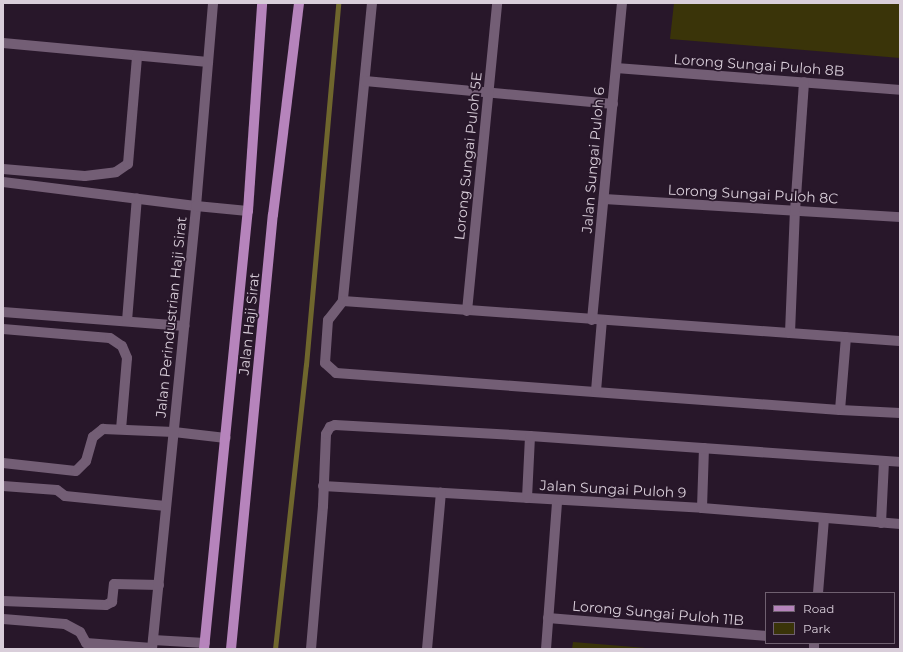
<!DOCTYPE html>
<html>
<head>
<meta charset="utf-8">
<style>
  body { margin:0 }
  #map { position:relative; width:903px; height:652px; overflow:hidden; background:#28172a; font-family:Montserrat,sans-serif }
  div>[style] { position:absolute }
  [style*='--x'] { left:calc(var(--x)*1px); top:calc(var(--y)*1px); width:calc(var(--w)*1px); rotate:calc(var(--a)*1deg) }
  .green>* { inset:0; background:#3a3409 }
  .stream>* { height:5px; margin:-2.5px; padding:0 2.5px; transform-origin:2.5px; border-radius:2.5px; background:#6f662d }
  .minor>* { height:10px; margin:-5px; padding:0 5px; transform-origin:5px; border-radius:5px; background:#735e75 }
  .major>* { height:10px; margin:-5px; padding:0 5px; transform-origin:5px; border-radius:5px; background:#b684bc }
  span { translate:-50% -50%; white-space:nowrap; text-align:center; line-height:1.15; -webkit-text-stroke:3.5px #28172a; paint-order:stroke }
  .street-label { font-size:14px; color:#d9ceda }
  .frame { position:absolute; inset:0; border:4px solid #d9ceda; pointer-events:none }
  .legend { position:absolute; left:765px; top:592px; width:130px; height:52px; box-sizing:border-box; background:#28172a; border:1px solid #6f6070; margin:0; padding:5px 7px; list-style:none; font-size:12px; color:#d9ceda }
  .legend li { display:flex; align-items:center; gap:8px; height:20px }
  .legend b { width:20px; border:1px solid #6f6070 }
</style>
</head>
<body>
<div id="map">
  <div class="green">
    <i style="clip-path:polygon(674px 3px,900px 3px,900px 58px,670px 39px)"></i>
    <i style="clip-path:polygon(573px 642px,658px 649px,572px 649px)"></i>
  </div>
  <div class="stream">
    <i style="--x:275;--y:649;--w:286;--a:-83.8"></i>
    <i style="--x:306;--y:365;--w:363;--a:-84.9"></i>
  </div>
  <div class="minor">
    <i style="--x:372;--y:3;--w:299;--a:95.6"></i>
    <i style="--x:343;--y:301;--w:24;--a:128"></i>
    <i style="--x:328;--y:320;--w:43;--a:94"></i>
    <i style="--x:325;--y:363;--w:15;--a:42"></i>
    <i style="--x:336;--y:373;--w:505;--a:4.2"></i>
    <i style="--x:840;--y:410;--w:60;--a:2.9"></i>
    <i style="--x:3;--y:43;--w:206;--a:5.3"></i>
    <i style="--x:616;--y:68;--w:285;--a:4.4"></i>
    <i style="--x:365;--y:81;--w:249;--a:5.3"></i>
    <i style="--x:3;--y:169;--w:82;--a:4.9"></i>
    <i style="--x:85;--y:176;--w:31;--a:-7"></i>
    <i style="--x:116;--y:172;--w:14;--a:-34"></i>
    <i style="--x:128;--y:164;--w:108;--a:-85.2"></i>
    <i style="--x:3;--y:182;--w:194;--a:7.1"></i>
    <i style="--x:196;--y:206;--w:204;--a:-85.2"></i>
    <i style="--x:604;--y:199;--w:297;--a:3.5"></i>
    <i style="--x:343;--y:301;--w:558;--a:4.11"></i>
    <i style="--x:467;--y:311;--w:309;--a:-84.4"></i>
    <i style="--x:3;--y:312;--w:182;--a:4.4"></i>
    <i style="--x:592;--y:320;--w:318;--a:-84.6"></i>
    <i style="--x:127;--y:321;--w:123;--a:-85.4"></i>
    <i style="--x:3;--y:329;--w:107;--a:4.8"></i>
    <i style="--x:110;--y:338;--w:14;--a:34"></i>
    <i style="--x:122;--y:346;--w:13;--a:67"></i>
    <i style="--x:127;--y:358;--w:71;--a:94.8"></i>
    <i style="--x:790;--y:333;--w:122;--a:-87.7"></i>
    <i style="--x:795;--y:211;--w:129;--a:-86"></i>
    <i style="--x:596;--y:391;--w:71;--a:-85.2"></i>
    <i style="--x:840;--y:410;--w:73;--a:-85.3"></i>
    <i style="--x:3;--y:463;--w:73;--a:6.3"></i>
    <i style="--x:76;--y:471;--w:14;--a:-45"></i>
    <i style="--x:86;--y:461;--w:25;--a:-74"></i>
    <i style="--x:93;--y:437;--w:13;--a:-39"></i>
    <i style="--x:103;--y:429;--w:71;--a:2.4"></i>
    <i style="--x:174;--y:432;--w:52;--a:6.6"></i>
    <i style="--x:3;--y:486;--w:54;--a:4.2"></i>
    <i style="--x:57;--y:490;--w:10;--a:37"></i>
    <i style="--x:65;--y:496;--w:101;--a:5.7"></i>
    <i style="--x:323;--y:486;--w:380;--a:3.3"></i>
    <i style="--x:702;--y:508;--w:199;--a:4.6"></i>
    <i style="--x:527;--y:498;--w:62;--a:-87.2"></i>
    <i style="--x:702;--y:508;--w:60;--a:-88.1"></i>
    <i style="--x:881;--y:523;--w:62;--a:-87.2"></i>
    <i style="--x:818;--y:593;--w:75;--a:-85.4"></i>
    <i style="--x:3;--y:601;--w:103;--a:2.2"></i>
    <i style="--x:106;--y:605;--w:7;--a:-27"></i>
    <i style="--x:112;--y:602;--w:18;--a:-84"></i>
    <i style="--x:114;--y:584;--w:45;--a:1.3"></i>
    <i style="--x:548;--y:618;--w:219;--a:4.7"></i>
    <i style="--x:3;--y:619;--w:62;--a:4.6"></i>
    <i style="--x:65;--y:624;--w:17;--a:28"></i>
    <i style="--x:80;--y:632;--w:13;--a:61"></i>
    <i style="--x:86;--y:643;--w:66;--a:4.3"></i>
    <i style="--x:153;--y:640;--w:52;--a:3.3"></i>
    <i style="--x:152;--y:649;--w:445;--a:-84.3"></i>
    <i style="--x:196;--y:206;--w:52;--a:5.5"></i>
    <i style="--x:311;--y:649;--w:144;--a:-85.2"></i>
    <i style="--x:323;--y:506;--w:72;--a:-87.6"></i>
    <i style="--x:326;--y:434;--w:8;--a:-60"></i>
    <i style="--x:330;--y:427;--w:5;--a:-22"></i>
    <i style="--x:335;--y:425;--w:195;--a:3.2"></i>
    <i style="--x:530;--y:436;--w:371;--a:4"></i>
    <i style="--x:427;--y:649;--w:157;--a:-84.9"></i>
    <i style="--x:546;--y:649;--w:148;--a:-85.7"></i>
    <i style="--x:814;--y:649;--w:6;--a:-90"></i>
  </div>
  <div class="major">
    <i style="--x:204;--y:649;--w:440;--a:-84.3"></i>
    <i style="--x:248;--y:211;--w:208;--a:-86.1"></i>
    <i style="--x:231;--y:649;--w:436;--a:-84.5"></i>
    <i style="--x:273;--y:215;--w:214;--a:-83"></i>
  </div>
  <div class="street-label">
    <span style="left:759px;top:65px;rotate:4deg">Lorong Sungai Puloh 8B</span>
    <span style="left:468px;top:156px;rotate:-84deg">Lorong Sungai Puloh 5E</span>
    <span style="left:593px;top:160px;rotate:-85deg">Jalan Sungai Puloh 6</span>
    <span style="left:753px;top:194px;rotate:3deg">Lorong Sungai Puloh 8C</span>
    <span style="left:171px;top:317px;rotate:-84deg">Jalan Perindustrian Haji Sirat</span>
    <span style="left:249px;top:324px;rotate:-84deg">Jalan Haji Sirat</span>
    <span style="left:613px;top:489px;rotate:3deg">Jalan Sungai Puloh 9</span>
    <span style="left:658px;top:613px;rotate:5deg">Lorong Sungai Puloh 11B</span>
  </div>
  <div class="frame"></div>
  <ul class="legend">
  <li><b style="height:5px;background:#b684bc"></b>Road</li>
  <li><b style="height:11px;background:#3a3409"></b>Park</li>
  </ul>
</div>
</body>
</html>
